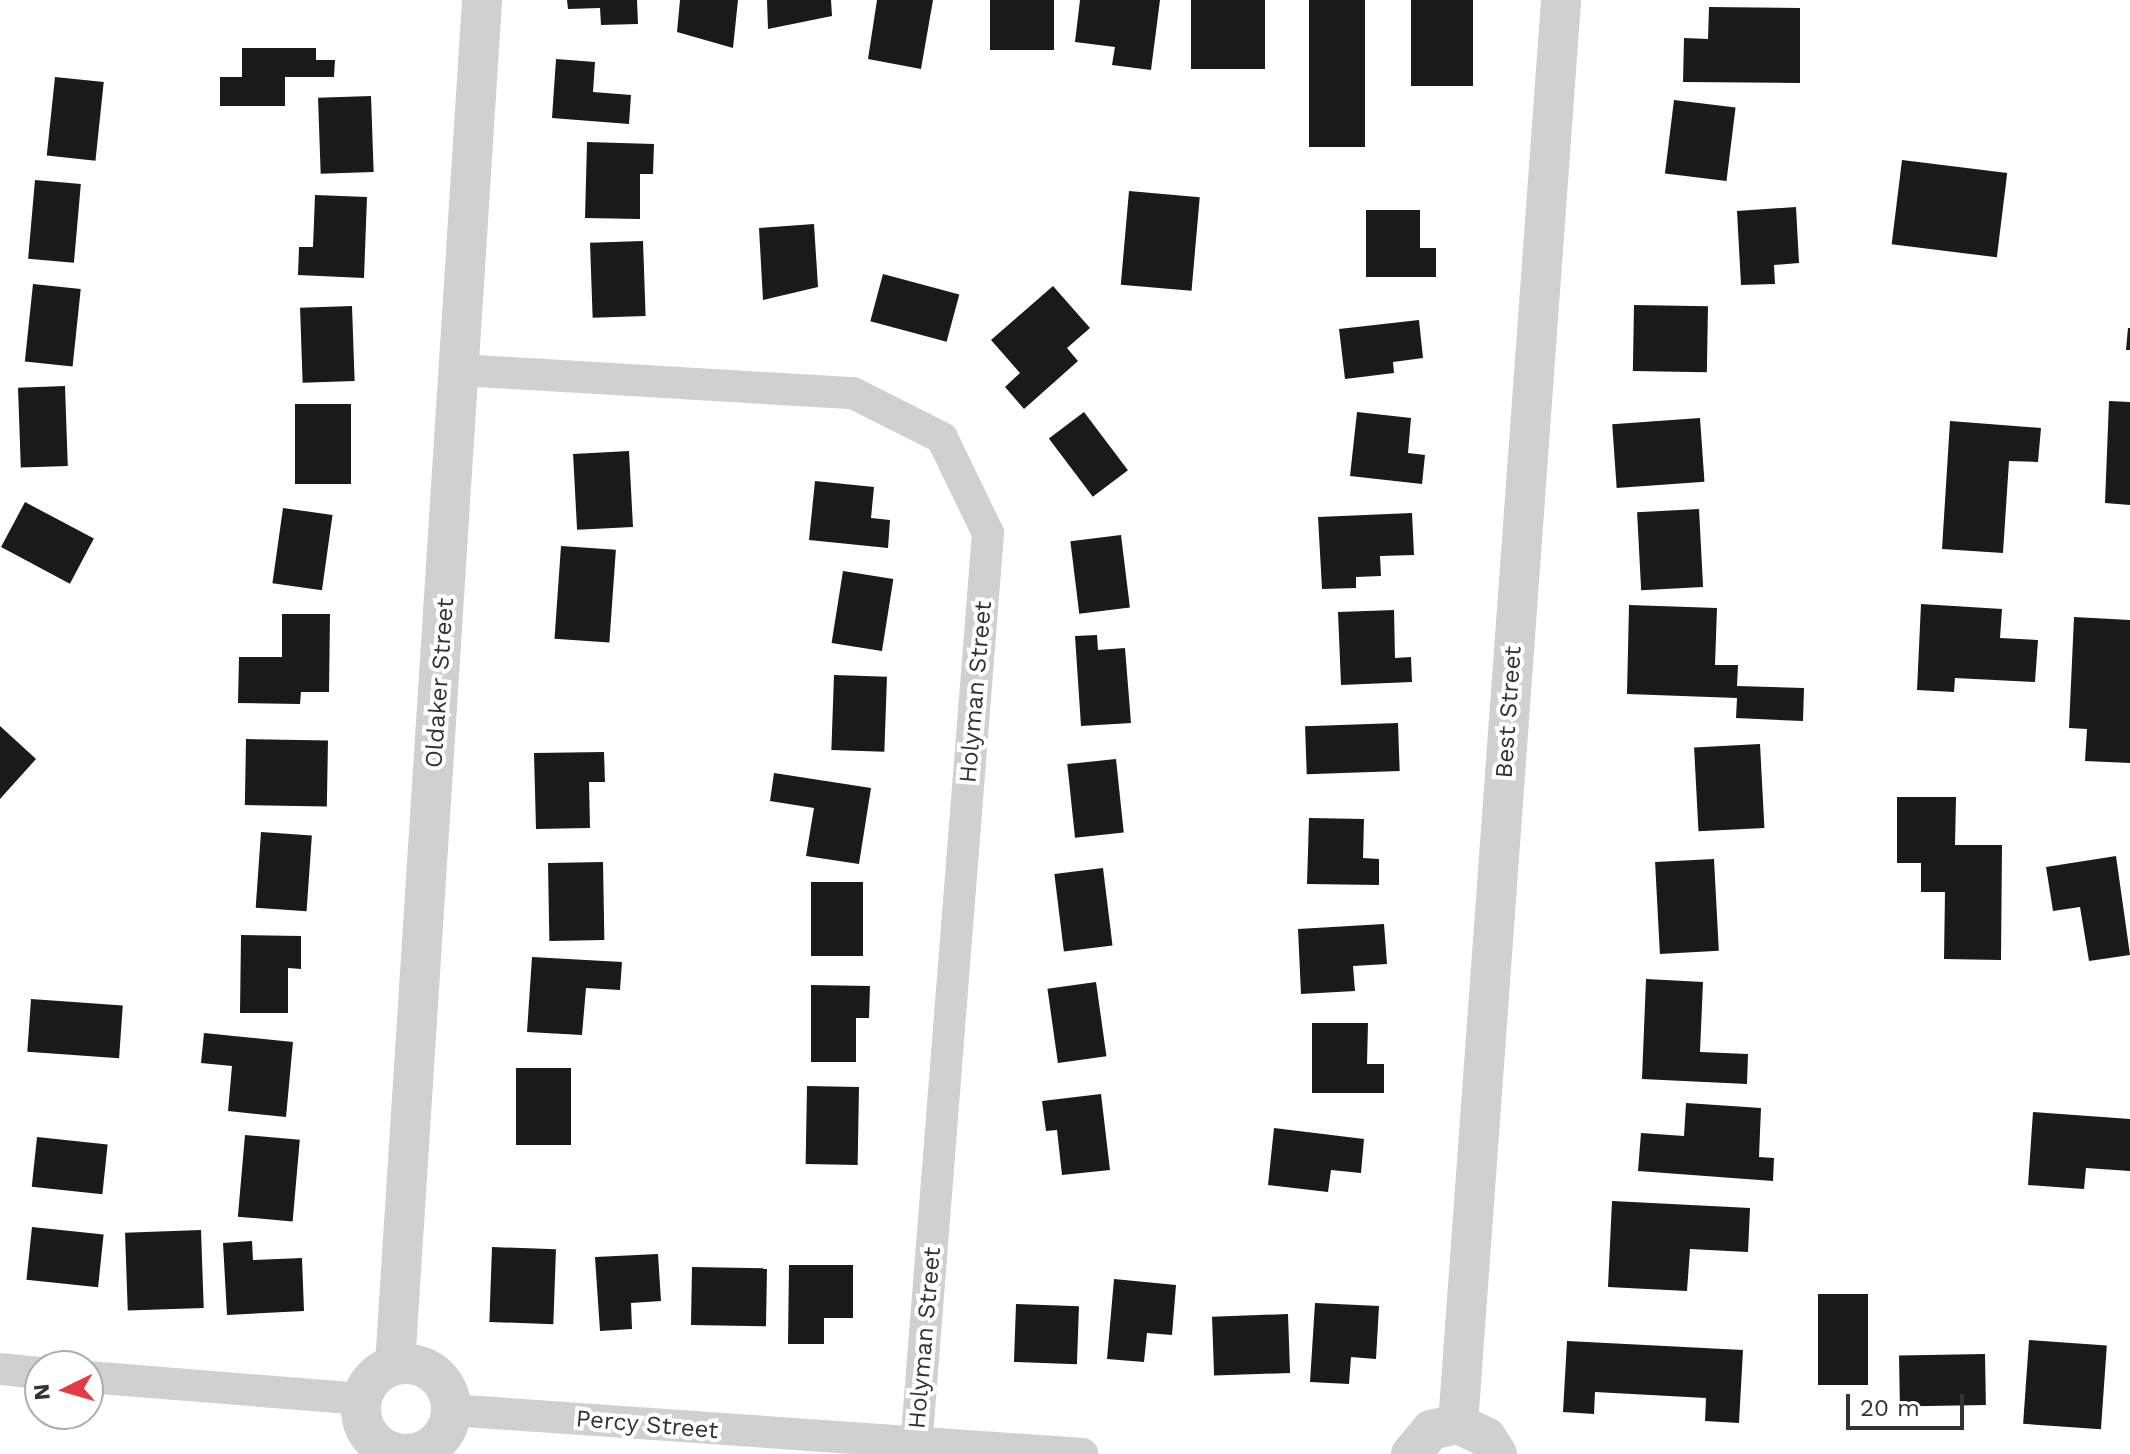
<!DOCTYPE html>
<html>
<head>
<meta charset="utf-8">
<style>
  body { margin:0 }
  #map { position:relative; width:2130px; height:1454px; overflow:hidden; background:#fff; font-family:"Work Sans",sans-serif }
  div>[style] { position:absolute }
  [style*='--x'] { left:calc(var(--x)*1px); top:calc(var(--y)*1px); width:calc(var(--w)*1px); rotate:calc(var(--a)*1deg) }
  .building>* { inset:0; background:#1a1a1a; transform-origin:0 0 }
  .minor>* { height:32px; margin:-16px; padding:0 16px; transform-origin:16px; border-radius:16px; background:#d0d0d0 }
  .tertiary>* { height:40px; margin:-20px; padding:0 20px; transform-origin:20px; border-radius:20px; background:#d0d0d0 }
  .tertiary>.ring { margin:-20px; padding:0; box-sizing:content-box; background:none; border:40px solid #d0d0d0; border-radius:50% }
  span { translate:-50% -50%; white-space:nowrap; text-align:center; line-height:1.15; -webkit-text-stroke:8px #fff; paint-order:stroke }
  .street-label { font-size:24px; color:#333 }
  .north { position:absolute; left:24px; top:1350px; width:80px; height:80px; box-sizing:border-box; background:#fff; border:2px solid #adadad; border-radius:50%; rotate:265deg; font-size:22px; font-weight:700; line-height:32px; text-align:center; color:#333 }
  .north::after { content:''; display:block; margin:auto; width:28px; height:36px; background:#e63946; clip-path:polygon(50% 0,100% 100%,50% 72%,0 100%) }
  .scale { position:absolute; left:1846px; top:1394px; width:118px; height:36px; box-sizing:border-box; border:4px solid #333; border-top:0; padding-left:10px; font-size:24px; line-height:28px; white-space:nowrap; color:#333; -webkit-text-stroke:6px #fff; paint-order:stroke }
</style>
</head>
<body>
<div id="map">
  <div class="building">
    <i style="clip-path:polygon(567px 0,637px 0,638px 24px,601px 25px,600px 8px,568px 9px)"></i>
    <i style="clip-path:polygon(680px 0,738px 0,733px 48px,677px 32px)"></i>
    <i style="clip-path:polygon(767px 0,831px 0,832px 16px,768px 29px)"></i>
    <i style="clip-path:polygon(877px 0,933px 0,921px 69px,868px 59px)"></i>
    <i style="left:990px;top:0;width:64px;height:50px"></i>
    <i style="clip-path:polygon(1080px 0,1160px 0,1151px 70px,1112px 65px,1115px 47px,1075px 42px)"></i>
    <i style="left:1191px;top:0;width:74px;height:69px"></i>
    <i style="left:1309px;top:0;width:56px;height:147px"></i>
    <i style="left:1411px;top:0;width:62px;height:86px"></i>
    <i style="clip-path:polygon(1709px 7px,1800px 8px,1800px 83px,1683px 82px,1684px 38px,1708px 39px)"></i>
    <i style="clip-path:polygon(242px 48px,316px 48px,316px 60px,335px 60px,334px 77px,285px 77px,285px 106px,220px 106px,220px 77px,242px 77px)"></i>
    <i style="clip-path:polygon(556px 59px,595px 62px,593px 92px,631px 95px,629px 124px,552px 118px)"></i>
    <i style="left:55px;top:77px;width:49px;height:79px;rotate:6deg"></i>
    <i style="left:371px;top:96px;width:76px;height:53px;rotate:88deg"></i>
    <i style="left:1674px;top:100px;width:62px;height:74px;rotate:7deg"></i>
    <i style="clip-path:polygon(587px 142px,654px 144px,653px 174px,640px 174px,640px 219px,585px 218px)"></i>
    <i style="left:1902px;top:160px;width:106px;height:85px;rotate:7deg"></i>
    <i style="left:35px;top:180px;width:46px;height:79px;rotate:5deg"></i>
    <i style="left:1129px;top:191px;width:71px;height:94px;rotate:5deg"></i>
    <i style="clip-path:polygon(315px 195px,367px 197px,364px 278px,298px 275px,299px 247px,313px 247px)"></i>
    <i style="clip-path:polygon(1796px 207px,1799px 263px,1774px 265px,1775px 284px,1741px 285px,1737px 211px)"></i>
    <i style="clip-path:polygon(1366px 210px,1420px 210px,1420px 248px,1436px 248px,1436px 277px,1366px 277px)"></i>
    <i style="clip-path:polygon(814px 224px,818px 287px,763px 300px,759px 228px)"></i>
    <i style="left:643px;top:241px;width:75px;height:53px;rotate:88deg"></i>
    <i style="left:883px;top:274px;width:79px;height:49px;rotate:15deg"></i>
    <i style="left:33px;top:284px;width:48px;height:78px;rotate:6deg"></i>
    <i style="clip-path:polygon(1053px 286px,1090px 328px,1067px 348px,1078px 361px,1024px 409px,1005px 387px,1020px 373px,991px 340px)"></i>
    <i style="left:1634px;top:305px;width:74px;height:66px;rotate:1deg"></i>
    <i style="left:352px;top:306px;width:75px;height:52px;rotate:88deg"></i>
    <i style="clip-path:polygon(1419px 320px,1423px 358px,1393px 362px,1394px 373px,1345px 379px,1339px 329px)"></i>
    <i style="clip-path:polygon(2128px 328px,2130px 328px,2130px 350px,2126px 350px)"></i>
    <i style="left:65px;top:386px;width:80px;height:47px;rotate:88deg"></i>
    <i style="clip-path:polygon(2109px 401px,2130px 402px,2130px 505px,2105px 503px)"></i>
    <i style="left:295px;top:404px;width:56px;height:80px"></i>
    <i style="left:1084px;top:412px;width:73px;height:44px;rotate:53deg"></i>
    <i style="clip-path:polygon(1357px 412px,1411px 418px,1408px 453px,1425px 455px,1422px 484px,1350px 476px)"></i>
    <i style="left:1700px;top:418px;width:64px;height:88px;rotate:86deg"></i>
    <i style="clip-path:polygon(1950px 421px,2041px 428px,2038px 462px,2009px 461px,2003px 553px,1942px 549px)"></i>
    <i style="left:629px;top:451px;width:76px;height:56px;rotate:87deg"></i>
    <i style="clip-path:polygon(815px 481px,874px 487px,871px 518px,890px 520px,888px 548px,809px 540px)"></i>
    <i style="left:25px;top:502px;width:78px;height:51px;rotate:28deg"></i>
    <i style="left:283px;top:508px;width:50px;height:76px;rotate:8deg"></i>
    <i style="left:1699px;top:509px;width:78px;height:62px;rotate:87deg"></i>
    <i style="clip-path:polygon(1412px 513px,1414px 555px,1380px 556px,1381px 576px,1356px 577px,1356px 588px,1322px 589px,1318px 517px)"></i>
    <i style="left:1121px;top:535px;width:73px;height:51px;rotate:83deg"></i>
    <i style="left:561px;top:546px;width:55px;height:93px;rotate:4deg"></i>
    <i style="left:843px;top:571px;width:51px;height:73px;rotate:9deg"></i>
    <i style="clip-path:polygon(1921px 604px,2002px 609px,2000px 638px,2038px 640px,2035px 682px,1955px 678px,1954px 692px,1917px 690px)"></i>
    <i style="clip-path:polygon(1629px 605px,1717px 608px,1715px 665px,1738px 665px,1737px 686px,1804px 688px,1803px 721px,1736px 718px,1737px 698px,1627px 694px)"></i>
    <i style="clip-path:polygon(1394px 610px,1395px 658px,1411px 657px,1412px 682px,1341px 685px,1338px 612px)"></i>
    <i style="clip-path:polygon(282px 614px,330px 614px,329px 692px,301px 692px,300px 704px,238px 703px,239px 657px,282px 657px)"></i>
    <i style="clip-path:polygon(2074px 617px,2130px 620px,2130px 763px,2085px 761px,2087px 729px,2069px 728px)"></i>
    <i style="clip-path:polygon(1097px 635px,1098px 650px,1125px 648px,1131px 723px,1081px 726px,1075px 636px)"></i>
    <i style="left:834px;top:675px;width:53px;height:75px;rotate:2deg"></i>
    <i style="left:1398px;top:723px;width:48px;height:93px;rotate:88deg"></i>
    <i style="clip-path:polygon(0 726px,36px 759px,0 799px)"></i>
    <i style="left:246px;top:739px;width:82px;height:66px;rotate:1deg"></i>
    <i style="left:1760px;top:744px;width:84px;height:66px;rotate:87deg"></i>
    <i style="clip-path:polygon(604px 752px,605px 782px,589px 782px,590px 828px,536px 829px,534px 753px)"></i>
    <i style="left:1116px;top:759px;width:74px;height:49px;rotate:84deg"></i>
    <i style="clip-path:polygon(774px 773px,871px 788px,859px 864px,806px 856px,814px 808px,770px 801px)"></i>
    <i style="clip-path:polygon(1897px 797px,1956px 797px,1955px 845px,2002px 845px,2001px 960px,1944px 959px,1945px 892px,1921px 892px,1921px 863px,1897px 863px)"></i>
    <i style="clip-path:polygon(1309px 818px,1364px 819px,1363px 858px,1379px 859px,1379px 885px,1307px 884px)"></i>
    <i style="left:261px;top:832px;width:51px;height:76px;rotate:4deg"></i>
    <i style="clip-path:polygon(2116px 856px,2130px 955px,2089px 961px,2080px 907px,2053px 911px,2046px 867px)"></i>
    <i style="left:1714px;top:859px;width:92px;height:59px;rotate:87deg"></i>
    <i style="left:603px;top:862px;width:78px;height:55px;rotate:89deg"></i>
    <i style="left:1103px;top:868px;width:78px;height:49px;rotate:83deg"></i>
    <i style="left:811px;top:882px;width:52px;height:74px"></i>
    <i style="clip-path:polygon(1384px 924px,1387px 964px,1353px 966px,1355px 991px,1301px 994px,1298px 929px)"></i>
    <i style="clip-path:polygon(241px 935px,301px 936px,301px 969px,288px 968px,288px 1013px,240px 1013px)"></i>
    <i style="clip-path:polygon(532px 957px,622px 962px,620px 990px,586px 988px,582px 1035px,527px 1032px)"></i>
    <i style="clip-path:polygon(1646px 979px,1703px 982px,1700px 1052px,1748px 1054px,1747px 1084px,1642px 1079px)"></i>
    <i style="left:1096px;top:982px;width:75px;height:49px;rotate:82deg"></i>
    <i style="clip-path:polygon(811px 985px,870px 986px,869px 1018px,856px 1018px,856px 1062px,811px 1062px)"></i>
    <i style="left:31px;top:999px;width:92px;height:53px;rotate:4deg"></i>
    <i style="clip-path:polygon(1312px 1023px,1368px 1023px,1367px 1064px,1384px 1064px,1384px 1093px,1312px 1093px)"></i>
    <i style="clip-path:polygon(204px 1033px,293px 1042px,286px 1117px,228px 1111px,232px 1066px,201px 1063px)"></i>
    <i style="left:516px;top:1068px;width:55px;height:77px"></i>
    <i style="left:807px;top:1086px;width:52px;height:78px;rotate:1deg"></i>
    <i style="clip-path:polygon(1101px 1094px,1110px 1170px,1062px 1175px,1057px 1130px,1046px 1131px,1042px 1101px)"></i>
    <i style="clip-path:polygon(1686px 1103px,1761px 1108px,1759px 1157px,1774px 1158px,1773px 1181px,1638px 1171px,1641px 1133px,1684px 1136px)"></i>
    <i style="clip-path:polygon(2033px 1112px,2130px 1119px,2130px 1171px,2086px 1168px,2084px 1189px,2028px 1185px)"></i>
    <i style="clip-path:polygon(1274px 1128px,1364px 1139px,1361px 1173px,1331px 1170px,1328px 1192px,1268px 1185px)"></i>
    <i style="left:245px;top:1135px;width:55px;height:82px;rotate:5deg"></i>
    <i style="left:37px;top:1137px;width:71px;height:50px;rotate:6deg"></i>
    <i style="clip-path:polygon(1612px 1201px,1750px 1208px,1748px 1252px,1690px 1249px,1687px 1291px,1608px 1287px)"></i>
    <i style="left:32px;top:1227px;width:72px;height:53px;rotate:6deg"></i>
    <i style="left:201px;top:1230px;width:78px;height:76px;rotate:88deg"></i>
    <i style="clip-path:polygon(252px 1241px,253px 1260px,302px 1258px,304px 1311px,227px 1315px,223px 1243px)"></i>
    <i style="left:492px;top:1247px;width:64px;height:75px;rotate:2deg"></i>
    <i style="clip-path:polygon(658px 1254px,661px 1301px,631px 1303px,632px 1329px,600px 1331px,595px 1257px)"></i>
    <i style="clip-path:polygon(789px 1265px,853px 1265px,853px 1318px,824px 1318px,824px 1344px,788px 1344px)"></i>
    <i style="left:692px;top:1267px;width:75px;height:58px;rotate:1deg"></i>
    <i style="clip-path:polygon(1114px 1279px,1176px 1285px,1172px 1335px,1147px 1333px,1144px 1362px,1107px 1359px)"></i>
    <i style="left:1818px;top:1294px;width:50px;height:91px"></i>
    <i style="clip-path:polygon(1315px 1303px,1379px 1306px,1376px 1359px,1351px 1357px,1349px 1384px,1310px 1382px)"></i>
    <i style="left:1016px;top:1304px;width:63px;height:58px;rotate:2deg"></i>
    <i style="left:1288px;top:1314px;width:59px;height:76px;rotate:88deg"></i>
    <i style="left:2029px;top:1340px;width:78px;height:84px;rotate:4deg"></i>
    <i style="clip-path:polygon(1567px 1341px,1743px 1350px,1739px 1423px,1705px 1421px,1706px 1398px,1595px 1392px,1594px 1414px,1563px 1412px)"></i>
    <i style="left:1985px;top:1354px;width:51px;height:86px;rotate:89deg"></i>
  </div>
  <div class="minor">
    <i style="--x:461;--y:370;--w:393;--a:3.4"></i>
    <i style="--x:853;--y:393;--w:100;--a:26.8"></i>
    <i style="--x:942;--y:438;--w:106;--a:64.2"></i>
    <i style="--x:988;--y:533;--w:917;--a:94.5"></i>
    <i style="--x:0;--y:1369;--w:40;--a:5.7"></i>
    <i style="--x:88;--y:1377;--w:275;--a:4.6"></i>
    <i style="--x:451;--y:1410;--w:633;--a:3.99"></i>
  </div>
  <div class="tertiary">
    <i class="ring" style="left:361px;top:1364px;width:50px;height:50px"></i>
    <i style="--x:395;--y:1365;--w:1368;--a:-86.35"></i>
    <i style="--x:1458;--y:1424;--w:1428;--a:-85.86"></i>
    <i style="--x:1411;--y:1454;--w:31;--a:-50"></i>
    <i style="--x:1431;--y:1430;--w:28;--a:-13"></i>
    <i style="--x:1458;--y:1424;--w:31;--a:25"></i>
    <i style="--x:1486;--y:1437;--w:20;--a:57"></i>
  </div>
  <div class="street-label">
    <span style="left:440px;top:683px;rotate:-86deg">Oldaker Street</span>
    <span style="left:976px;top:692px;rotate:-85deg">Holyman Street</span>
    <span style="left:1509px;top:712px;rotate:-86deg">Best Street</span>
    <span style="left:925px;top:1338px;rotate:-85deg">Holyman Street</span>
    <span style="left:647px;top:1425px;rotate:5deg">Percy Street</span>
  </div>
  <div class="north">N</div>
  <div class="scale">20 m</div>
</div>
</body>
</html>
